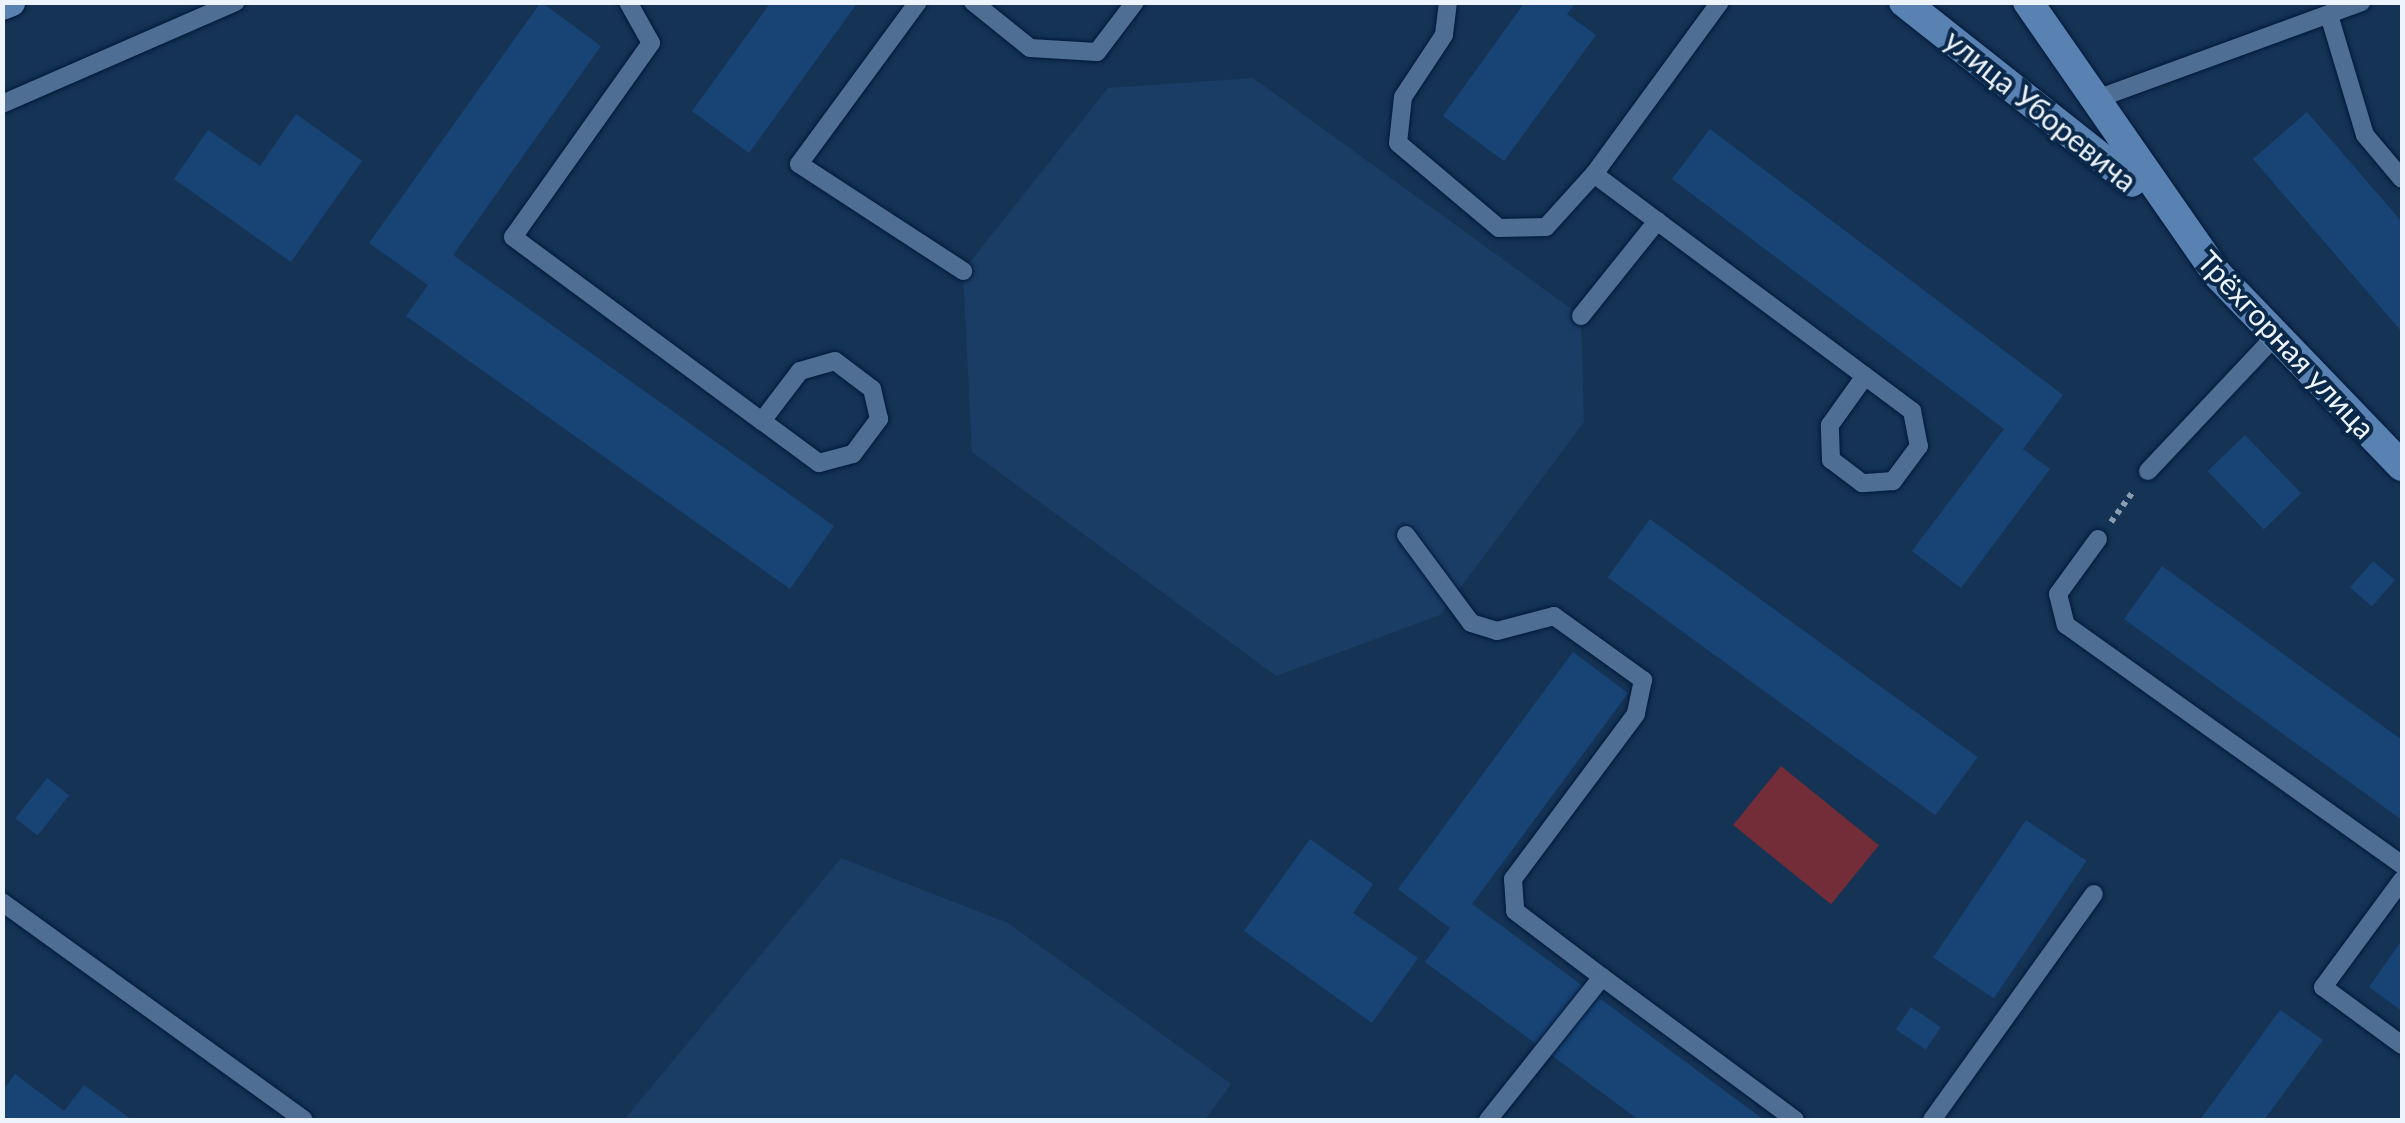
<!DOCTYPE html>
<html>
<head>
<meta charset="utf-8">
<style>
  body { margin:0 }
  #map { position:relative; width:2405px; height:1123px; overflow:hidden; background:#153355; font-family:Lato,sans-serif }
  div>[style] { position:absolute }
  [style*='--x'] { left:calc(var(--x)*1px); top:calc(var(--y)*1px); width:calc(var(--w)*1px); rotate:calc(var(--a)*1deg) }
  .built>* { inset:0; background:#1a3d65 }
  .green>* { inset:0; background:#722d38; transform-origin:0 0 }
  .building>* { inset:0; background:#184475; transform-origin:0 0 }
  .path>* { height:6px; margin-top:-3px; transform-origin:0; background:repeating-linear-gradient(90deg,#8a9cb0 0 5px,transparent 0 10px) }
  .roads { filter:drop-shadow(0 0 2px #001939) drop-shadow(0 0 2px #001939) }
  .lane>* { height:18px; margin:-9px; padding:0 9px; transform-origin:9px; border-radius:9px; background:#4e6e94 }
  .secondary>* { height:30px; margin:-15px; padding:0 15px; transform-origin:15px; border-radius:15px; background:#5982b3 }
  span { translate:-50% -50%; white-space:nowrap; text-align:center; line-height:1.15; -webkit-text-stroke:8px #0a284a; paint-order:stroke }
  .street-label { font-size:30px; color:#edf4fd }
  .frame { position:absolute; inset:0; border:5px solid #edf4fd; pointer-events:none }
</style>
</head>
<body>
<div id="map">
  <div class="built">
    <i style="clip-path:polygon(1253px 78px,1581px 316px,1584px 422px,1440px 615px,1276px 676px,972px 452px,963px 271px,1108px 88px)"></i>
    <i style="clip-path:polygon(841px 858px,1008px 923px,1231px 1084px,1205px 1120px,624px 1120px)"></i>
  </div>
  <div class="green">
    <i style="left:1781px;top:766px;width:126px;height:76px;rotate:39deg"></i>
  </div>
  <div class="building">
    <i style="clip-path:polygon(541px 2px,601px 46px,453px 255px,834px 526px,790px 589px,406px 316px,428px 285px,369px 243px)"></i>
    <i style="clip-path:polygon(771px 2px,858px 2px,749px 153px,692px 111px)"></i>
    <i style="clip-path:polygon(1525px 2px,1576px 2px,1567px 14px,1596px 35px,1504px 161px,1443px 116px)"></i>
    <i style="clip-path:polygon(2307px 112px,2402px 222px,2402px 332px,2253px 159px)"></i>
    <i style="clip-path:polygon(296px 114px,362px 161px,291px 262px,174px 179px,208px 130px,260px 166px)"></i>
    <i style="clip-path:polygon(1710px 129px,2063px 395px,2023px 449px,2050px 469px,1961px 588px,1912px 551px,2004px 429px,1672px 179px)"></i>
    <i style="left:2245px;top:435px;width:81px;height:52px;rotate:46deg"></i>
    <i style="left:1650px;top:519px;width:405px;height:72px;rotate:36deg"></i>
    <i style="left:2373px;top:561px;width:29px;height:35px;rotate:41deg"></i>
    <i style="clip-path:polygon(2162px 566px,2402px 740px,2402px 820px,2124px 619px)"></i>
    <i style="clip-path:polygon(1573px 652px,1628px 693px,1472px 904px,1764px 1120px,1639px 1120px,1425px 962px,1450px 928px,1398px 889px)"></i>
    <i style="left:47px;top:778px;width:28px;height:51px;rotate:38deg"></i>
    <i style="left:2026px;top:820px;width:73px;height:166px;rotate:34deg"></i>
    <i style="clip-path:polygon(1310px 839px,1373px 884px,1353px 913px,1418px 958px,1372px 1023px,1244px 931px)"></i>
    <i style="clip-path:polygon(2402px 940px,2402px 1011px,2369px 987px)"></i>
    <i style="left:1911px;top:1007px;width:36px;height:27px;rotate:34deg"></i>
    <i style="clip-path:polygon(2280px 1010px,2323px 1040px,2264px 1120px,2200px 1120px)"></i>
    <i style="clip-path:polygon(15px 1074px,64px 1111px,84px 1085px,132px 1120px,2px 1120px,2px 1092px)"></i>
  </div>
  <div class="path">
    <i style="--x:2111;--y:522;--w:37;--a:-54"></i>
  </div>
  <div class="roads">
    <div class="lane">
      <i style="--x:628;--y:2;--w:47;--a:60.7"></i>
      <i style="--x:651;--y:43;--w:238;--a:125.4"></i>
      <i style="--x:513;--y:237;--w:310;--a:36.5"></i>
      <i style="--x:762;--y:421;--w:71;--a:36.4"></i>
      <i style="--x:819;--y:463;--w:35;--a:-15"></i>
      <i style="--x:853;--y:454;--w:44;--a:-53.4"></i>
      <i style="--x:879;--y:419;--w:31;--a:-103"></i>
      <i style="--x:872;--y:389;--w:46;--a:-142.9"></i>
      <i style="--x:835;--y:361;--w:36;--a:164"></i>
      <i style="--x:800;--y:371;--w:63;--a:127.2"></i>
      <i style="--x:918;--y:2;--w:201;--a:126.3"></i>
      <i style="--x:799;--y:164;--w:196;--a:33.1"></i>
      <i style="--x:973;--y:2;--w:73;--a:38.9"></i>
      <i style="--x:1030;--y:48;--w:67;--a:3.4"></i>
      <i style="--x:1097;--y:52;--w:63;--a:-52.8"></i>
      <i style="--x:1448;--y:2;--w:33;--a:97"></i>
      <i style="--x:1444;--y:35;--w:74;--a:123.5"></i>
      <i style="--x:1403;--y:97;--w:46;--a:96.2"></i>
      <i style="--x:1398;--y:143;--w:132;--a:40.1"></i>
      <i style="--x:1499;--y:228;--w:47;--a:-1.2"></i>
      <i style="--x:1546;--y:227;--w:72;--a:-47.8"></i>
      <i style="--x:1720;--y:2;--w:213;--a:126.2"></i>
      <i style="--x:1594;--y:174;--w:79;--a:36.7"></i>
      <i style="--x:1657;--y:221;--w:259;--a:36.7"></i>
      <i style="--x:1865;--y:376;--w:59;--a:36.7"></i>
      <i style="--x:1912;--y:411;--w:36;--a:79"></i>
      <i style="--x:1919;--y:446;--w:44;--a:126.6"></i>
      <i style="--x:1893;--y:481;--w:31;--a:176"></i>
      <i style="--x:1862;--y:483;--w:39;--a:-143"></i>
      <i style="--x:1831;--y:460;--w:35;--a:-92"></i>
      <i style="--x:1830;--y:425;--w:60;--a:-54.5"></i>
      <i style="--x:2329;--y:15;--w:125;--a:73.3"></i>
      <i style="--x:2365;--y:135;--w:57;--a:49.9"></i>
      <i style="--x:2091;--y:101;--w:288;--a:-20.1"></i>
      <i style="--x:2;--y:104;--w:255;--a:-23.6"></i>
      <i style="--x:1581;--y:316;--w:122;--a:-51.3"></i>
      <i style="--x:2148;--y:471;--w:187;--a:-46.7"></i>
      <i style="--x:1406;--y:535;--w:109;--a:53.5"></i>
      <i style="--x:1471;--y:623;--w:27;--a:17"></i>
      <i style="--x:1497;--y:631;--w:59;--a:-14.7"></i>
      <i style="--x:1554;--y:616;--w:110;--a:35.7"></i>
      <i style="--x:1643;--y:680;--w:35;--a:102"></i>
      <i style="--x:1636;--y:714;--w:206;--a:126.7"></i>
      <i style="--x:1513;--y:879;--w:32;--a:86"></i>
      <i style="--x:1515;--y:911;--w:109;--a:37.2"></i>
      <i style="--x:2098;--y:539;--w:68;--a:126"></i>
      <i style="--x:2058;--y:594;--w:32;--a:76"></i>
      <i style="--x:2066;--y:625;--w:413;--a:35.5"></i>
      <i style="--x:2402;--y:880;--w:133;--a:126.4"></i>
      <i style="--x:2323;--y:987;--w:98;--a:36.3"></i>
      <i style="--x:2;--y:902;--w:372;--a:35.8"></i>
      <i style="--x:1488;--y:1120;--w:183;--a:-51.4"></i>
      <i style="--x:1602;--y:977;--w:240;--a:36.5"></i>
      <i style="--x:1932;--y:1120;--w:278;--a:-54.4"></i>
    </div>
    <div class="secondary">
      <i style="--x:1904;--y:2;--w:290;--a:38.3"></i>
      <i style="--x:2028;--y:2;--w:330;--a:55.2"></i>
      <i style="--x:2216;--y:273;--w:268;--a:46.1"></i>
      <i style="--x:2;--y:5;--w:9;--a:-21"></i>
    </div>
  </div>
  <div class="street-label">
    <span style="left:2041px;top:110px;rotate:39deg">улица Уборевича</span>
    <span style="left:2287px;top:344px;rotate:47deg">Трёхгорная улица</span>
  </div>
  <div class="frame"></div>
</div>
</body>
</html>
